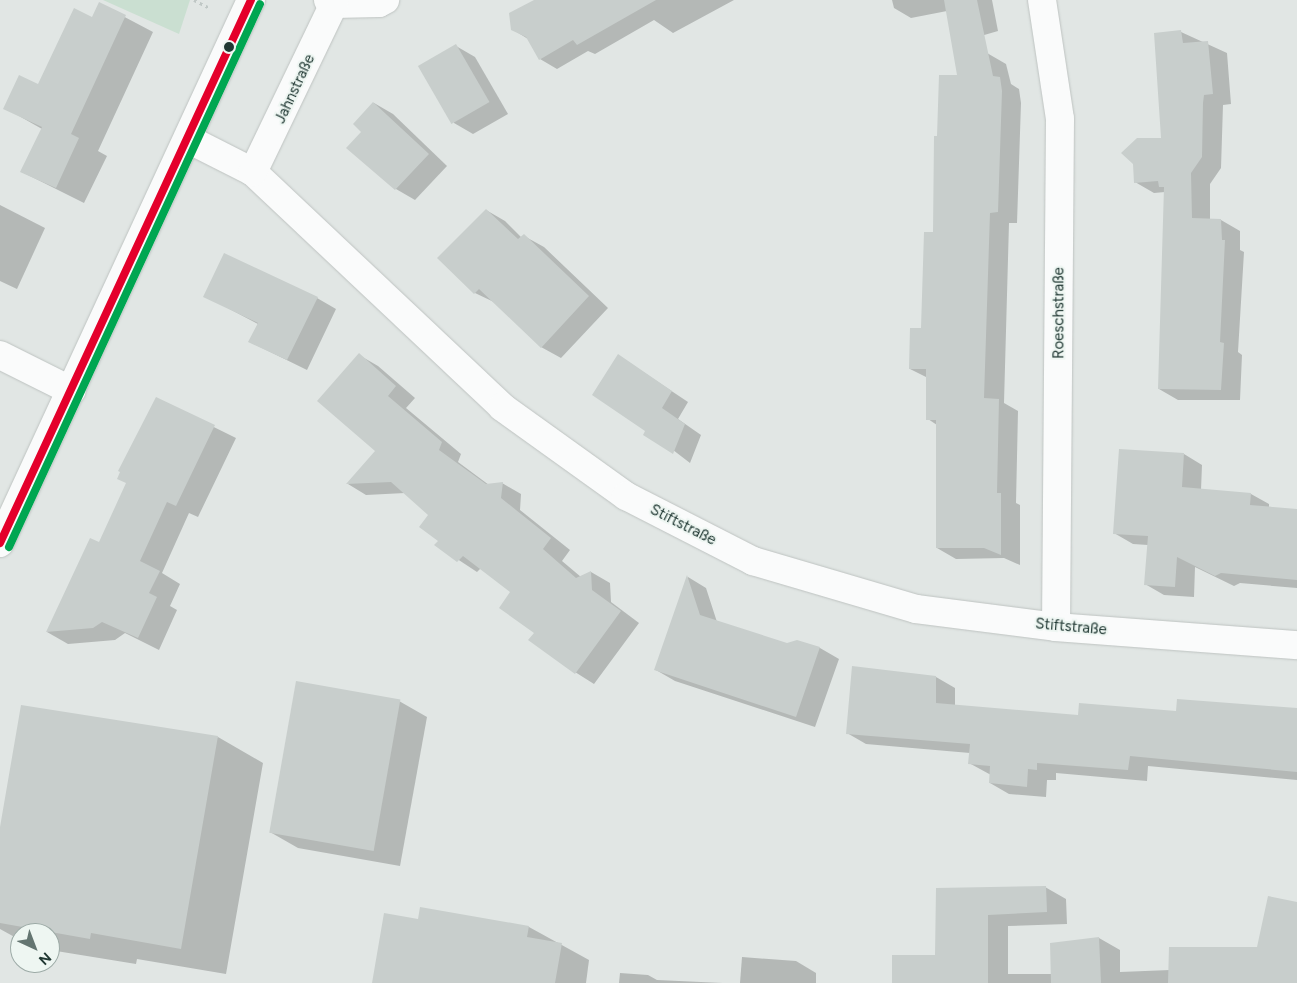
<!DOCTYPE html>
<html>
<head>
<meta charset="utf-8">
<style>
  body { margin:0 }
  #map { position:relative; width:1297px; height:983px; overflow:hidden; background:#e1e6e4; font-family:Figtree,sans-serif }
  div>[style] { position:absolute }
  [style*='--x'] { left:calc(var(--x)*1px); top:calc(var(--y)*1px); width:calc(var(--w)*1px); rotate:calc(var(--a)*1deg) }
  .green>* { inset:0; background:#cadfd1 }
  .shadow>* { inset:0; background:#0003 }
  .building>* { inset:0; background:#c8cecc; transform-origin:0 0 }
  .path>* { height:3px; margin-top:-1.5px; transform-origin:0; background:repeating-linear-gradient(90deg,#bfc7c5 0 2.5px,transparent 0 6.5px) }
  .roads { filter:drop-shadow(0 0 1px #bec3c1) drop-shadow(0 0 1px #bec3c1) }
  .minor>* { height:28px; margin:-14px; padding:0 14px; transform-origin:14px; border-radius:14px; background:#fafbfb }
  .secondary>* { height:28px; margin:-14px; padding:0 14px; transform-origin:14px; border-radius:14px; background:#fafbfb }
  .bus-1>* { height:8px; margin:-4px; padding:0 4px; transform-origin:4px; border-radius:4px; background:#e4002b }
  .bus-2>* { height:8px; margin:-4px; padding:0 4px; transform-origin:4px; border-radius:4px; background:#00a651 }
  .dots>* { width:14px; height:14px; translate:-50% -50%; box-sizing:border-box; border:2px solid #eef6f2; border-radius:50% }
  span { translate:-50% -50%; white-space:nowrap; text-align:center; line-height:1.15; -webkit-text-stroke:4px #eef6f2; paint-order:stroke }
  .street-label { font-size:15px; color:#203833 }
  .north { position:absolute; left:10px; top:923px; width:50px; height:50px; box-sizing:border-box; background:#eef6f2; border:1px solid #9caaa6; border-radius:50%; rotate:137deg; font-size:14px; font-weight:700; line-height:20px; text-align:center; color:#203833 }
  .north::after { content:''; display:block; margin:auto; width:18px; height:22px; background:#647571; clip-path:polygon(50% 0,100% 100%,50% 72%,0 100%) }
</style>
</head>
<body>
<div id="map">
  <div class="green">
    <i style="clip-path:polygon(103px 0,190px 0,179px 34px)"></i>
  </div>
  <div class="shadow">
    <i style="clip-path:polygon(536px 0,734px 0,673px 33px,654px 20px,595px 54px,588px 51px,557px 69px,540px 59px,528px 39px,512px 29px)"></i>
    <i style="clip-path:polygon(892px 0,992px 0,998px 31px,967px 40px,947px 11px,911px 18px,894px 8px)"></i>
    <i style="clip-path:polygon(100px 4px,153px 32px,98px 151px,107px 156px,84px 203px,22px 172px,42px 129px,5px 108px,38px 85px,93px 19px)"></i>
    <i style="clip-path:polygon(1181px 32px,1227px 53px,1231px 104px,1223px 105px,1221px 168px,1210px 184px,1210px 220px,1221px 220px,1240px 231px,1240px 250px,1244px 252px,1238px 352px,1242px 355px,1240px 400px,1178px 400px,1159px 389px,1165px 192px,1154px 193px,1135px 182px,1163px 139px)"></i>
    <i style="clip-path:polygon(456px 46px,475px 57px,508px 114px,473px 134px,454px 123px)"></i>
    <i style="clip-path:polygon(987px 53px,1006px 64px,1011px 84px,1019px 89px,1021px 103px,1017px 223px,1009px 223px,1004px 403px,1018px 411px,1016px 503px,1020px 505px,1020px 565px,1004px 558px,956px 559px,937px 548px,937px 425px,928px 419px,928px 378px,910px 369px,922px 329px,934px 234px,938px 137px,958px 76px)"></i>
    <i style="clip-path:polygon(374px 103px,393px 114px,447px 166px,415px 200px,396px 189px,363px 132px)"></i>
    <i style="clip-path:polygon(0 205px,45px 228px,17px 289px,0 281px)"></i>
    <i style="clip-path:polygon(486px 210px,505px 221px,522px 238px,524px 236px,544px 247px,608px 308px,561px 358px,541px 347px,496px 303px,475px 293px)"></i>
    <i style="clip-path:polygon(205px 296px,317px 298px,336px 309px,307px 370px,250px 342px,258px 324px)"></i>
    <i style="clip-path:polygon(359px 355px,378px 366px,415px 398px,406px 408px,461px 454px,458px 462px,489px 485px,502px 483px,521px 494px,520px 510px,570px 550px,562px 561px,581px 577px,591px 572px,610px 583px,611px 602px,639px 623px,594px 684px,575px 672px,535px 633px,512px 592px,481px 568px,477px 572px,436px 545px,439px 541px,429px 515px,405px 493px,366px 495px,348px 484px,377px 451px)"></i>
    <i style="clip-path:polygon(619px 356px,688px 402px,678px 419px,701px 435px,690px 463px,647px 430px)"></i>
    <i style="clip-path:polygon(157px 399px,236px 438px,198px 517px,189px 513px,162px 573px,180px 584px,170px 606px,177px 610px,159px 650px,125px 633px,115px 640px,68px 644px,47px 632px,99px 544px,127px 483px)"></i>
    <i style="clip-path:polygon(1184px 454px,1202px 465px,1201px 490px,1251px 494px,1269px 504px,1269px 508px,1297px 510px,1297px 588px,1240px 583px,1234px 586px,1195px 567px,1194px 597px,1164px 595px,1145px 584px,1148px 545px,1133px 544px,1114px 533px)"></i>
    <i style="clip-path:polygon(688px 577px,706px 588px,717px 622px,787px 644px,820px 648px,839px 659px,815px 727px,675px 681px,656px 670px)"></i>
    <i style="clip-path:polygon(936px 677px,955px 688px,955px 706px,1080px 716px,1297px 710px,1297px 780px,1148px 766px,1147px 781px,1056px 773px,1056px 780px,1047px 780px,1046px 797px,1009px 794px,990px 783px,991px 775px,969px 763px,970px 753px,866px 744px,847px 733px)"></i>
    <i style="clip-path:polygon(399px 701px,427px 717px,400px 866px,298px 848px,270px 832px)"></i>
    <i style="clip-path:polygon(218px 737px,263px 763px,226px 974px,137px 959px,136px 964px,50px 950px,50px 933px,20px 933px,20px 940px,0 929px,0 834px)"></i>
    <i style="clip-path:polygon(1045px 887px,1066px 899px,1067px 924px,1008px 926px,1008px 974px,1052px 974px,1099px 938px,1120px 950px,1120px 972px,1170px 970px,1258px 949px,1297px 903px,1297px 983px,893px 983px,936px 956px,937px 890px)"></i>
    <i style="clip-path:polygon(419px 920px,529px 927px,589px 960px,586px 983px,373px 983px)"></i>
    <i style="clip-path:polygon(742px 957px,796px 961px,816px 973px,816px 983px,740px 983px)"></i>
    <i style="clip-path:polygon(620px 973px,648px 975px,657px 980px,723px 983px,619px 983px)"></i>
  </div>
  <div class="building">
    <i style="clip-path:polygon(534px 0,656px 0,577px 45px,573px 40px,539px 60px,526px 37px,511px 30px,509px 13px)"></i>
    <i style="clip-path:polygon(944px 0,977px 0,993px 76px,1000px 77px,1002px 91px,998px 212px,990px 213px,984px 398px,999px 399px,997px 493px,1001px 493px,1001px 555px,984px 548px,936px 548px,936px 420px,926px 420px,926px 369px,909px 369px,910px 328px,921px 328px,924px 232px,933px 232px,934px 136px,937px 136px,939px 75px,957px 75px)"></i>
    <i style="clip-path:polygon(99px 2px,126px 15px,71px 134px,79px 138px,56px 188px,20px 172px,42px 127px,3px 109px,19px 75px,38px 84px,74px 8px,92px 17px)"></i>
    <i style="clip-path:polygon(1181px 30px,1183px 43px,1208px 41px,1213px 94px,1204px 95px,1203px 103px,1202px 157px,1191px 173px,1192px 218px,1221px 219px,1222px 240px,1225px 240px,1220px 342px,1224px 343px,1221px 390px,1158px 389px,1164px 187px,1159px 187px,1158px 181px,1134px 183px,1133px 164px,1121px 153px,1137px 138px,1161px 138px,1154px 33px)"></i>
    <i style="left:456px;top:44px;width:67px;height:44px;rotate:60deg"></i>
    <i style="clip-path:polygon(373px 102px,429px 154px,395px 190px,346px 148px,361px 132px,353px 124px)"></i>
    <i style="clip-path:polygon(486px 209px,518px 239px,524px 234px,589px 296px,541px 348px,479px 289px,474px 294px,437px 258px)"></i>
    <i style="clip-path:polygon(224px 253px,318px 297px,287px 360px,248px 342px,258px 323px,203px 297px)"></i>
    <i style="clip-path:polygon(359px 353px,396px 386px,388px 396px,442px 442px,439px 450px,486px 484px,503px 482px,501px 498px,551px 538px,543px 549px,576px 578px,591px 571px,592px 590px,621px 611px,575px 674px,528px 640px,534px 633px,499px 608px,510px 592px,463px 556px,457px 562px,434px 545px,438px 541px,419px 527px,428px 515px,391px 482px,346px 484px,375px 451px,317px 401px)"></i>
    <i style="clip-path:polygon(618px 354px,672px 391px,662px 408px,685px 424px,673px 454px,643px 435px,645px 431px,592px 395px)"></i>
    <i style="clip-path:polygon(156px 397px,215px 425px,176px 506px,167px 502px,140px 561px,160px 571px,149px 593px,157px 597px,138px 638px,102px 622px,93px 628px,46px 632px,90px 538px,99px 542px,126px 483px,117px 479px,120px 472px,118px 471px)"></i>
    <i style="clip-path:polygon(1119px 449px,1184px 453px,1182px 487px,1251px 493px,1250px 505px,1297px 509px,1297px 580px,1221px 573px,1215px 576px,1177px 557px,1175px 587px,1144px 585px,1148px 536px,1113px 534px)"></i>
    <i style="clip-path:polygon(687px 575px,700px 615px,787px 643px,797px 640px,820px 647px,796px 717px,654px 670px)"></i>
    <i style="clip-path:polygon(852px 666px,936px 676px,936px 703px,1078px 715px,1079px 703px,1176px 711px,1177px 699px,1297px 708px,1297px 772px,1130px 756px,1128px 770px,1037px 763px,1037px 770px,1028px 769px,1027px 787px,989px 783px,990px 766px,968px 764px,970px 744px,846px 734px)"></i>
    <i style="left:296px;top:681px;width:106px;height:154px;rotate:10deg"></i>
    <i style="clip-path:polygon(21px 705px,218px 736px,181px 949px,91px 933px,90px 939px,0 923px,0 827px)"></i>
    <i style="clip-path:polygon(1046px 886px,1047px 912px,988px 915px,988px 983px,892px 983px,892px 955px,935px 955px,936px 888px)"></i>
    <i style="clip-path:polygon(1268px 896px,1297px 902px,1297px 983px,1168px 983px,1169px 947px,1257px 947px)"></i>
    <i style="clip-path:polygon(420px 907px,529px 926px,527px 937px,562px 943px,555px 983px,372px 983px,384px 913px,418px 919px)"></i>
    <i style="clip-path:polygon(1099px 937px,1101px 983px,1051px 983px,1050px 943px)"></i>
  </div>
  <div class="path">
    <i style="--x:194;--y:0;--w:18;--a:27"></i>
  </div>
  <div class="roads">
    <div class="minor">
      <i style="--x:328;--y:0;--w:7;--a:34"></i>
      <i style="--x:334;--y:4;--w:45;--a:-1.3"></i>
      <i style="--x:379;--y:3;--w:7;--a:-27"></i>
      <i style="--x:1042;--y:0;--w:120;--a:81.4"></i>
      <i style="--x:1060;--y:119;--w:508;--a:90.45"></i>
      <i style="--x:188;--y:139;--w:73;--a:26.9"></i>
      <i style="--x:253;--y:172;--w:342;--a:43.3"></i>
      <i style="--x:502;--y:407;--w:153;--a:35.7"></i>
      <i style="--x:626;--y:496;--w:143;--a:27.1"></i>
      <i style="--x:753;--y:561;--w:170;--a:16.4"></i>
      <i style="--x:916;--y:609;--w:141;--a:7.3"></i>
      <i style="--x:1056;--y:627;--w:242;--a:4.3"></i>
      <i style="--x:253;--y:172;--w:187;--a:-64.3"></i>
      <i style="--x:0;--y:355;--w:80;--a:26.6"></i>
    </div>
    <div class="secondary">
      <i style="--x:0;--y:543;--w:598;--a:-65.19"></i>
    </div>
  </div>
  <div class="bus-1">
    <i style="--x:0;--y:543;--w:598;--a:-65.19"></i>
  </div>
  <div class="bus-2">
    <i style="--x:9;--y:547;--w:598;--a:-65.19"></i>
  </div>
  <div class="dots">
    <i style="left:229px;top:47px;background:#203833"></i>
  </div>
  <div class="street-label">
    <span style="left:295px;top:89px;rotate:-65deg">Jahnstraße</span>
    <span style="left:1059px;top:313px;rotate:-90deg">Roeschstraße</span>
    <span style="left:683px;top:525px;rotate:27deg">Stiftstraße</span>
    <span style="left:1071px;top:627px;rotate:5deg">Stiftstraße</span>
  </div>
  <div class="north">N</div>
</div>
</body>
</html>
